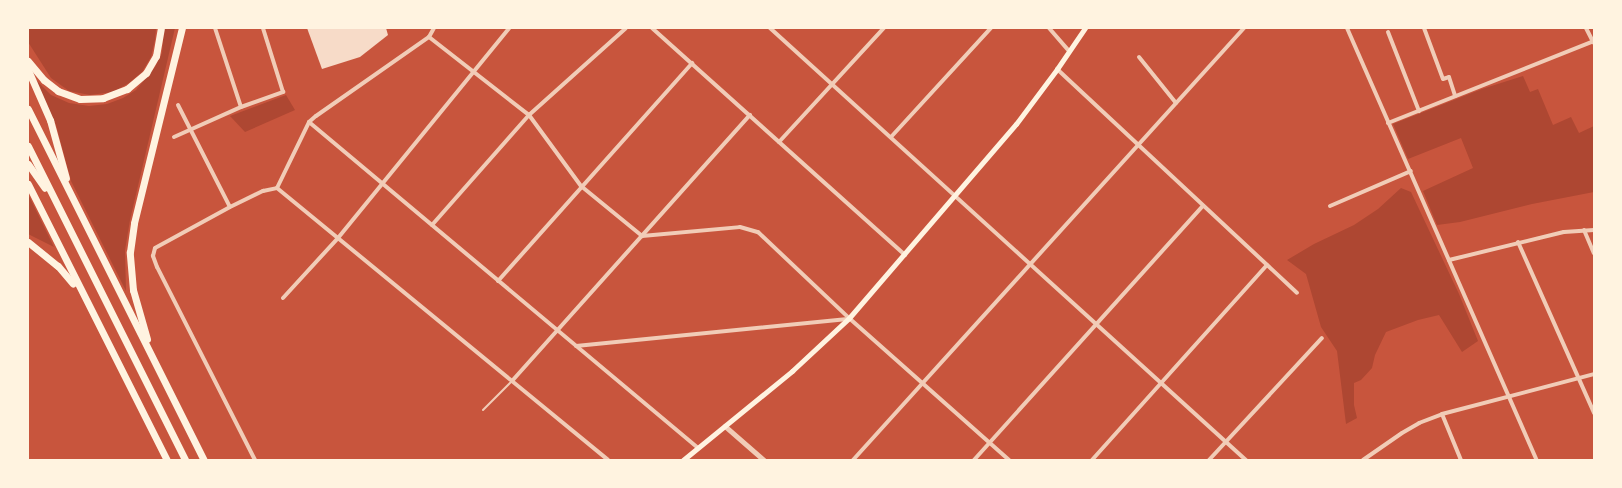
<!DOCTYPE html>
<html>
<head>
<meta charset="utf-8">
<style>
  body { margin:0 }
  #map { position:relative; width:1622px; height:488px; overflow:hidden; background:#c8553d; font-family:"Roboto Serif",serif }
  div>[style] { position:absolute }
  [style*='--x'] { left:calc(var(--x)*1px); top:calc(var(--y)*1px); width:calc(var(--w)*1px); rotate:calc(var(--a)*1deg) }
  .green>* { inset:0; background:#ae4732 }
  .building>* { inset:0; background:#f7dbc8 }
  .service>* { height:2px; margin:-1px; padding:0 1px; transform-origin:1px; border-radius:1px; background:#f1ccb7 }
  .minor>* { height:4px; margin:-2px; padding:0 2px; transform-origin:2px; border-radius:2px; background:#f1ccb7 }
  .tertiary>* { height:4.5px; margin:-2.25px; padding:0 2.25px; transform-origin:2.25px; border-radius:2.25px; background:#f1ccb7 }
  .secondary>* { height:5px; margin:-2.5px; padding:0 2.5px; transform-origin:2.5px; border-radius:2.5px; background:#fff3e0 }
  .motorway>* { height:7px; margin:-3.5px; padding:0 3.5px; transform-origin:3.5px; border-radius:3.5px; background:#fff3e0 }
  span { translate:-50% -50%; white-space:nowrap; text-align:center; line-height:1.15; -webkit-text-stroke:4.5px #fff3e0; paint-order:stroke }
  .frame { position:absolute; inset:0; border:29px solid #fff3e0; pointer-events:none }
</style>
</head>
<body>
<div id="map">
  <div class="green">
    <i style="clip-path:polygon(28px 28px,156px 28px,155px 40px,151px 57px,142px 72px,129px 83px,113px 92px,90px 95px,69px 91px,51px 78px,28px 42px)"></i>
    <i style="clip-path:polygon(164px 28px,175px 28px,130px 220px,125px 250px,126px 291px,71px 181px,56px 125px,35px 79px,51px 95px,69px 103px,89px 106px,107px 104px,123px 98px,136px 90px,155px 67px,162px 53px)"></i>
    <i style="clip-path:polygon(1523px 76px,1530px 92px,1538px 89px,1553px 125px,1571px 117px,1579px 133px,1594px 126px,1594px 192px,1532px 204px,1460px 222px,1437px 225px,1423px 191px,1473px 168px,1461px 138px,1408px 159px,1393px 124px,1482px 89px)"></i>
    <i style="clip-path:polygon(286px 95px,295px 110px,245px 132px,230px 116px)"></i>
    <i style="clip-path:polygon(1401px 188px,1411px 192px,1459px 294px,1478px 341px,1462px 352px,1439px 315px,1418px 320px,1386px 332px,1375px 355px,1372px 368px,1361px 380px,1354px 383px,1354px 405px,1357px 418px,1346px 424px,1337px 351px,1321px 327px,1306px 274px,1287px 260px,1314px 244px,1354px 225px,1378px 209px)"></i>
    <i style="clip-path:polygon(28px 194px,54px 247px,28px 234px)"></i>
  </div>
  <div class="building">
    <i style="clip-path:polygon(307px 28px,386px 28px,388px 35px,360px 57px,322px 69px)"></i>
  </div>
  <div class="service">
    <i style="--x:483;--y:410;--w:41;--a:-45"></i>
  </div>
  <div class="minor">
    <i style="--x:215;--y:28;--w:83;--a:71.8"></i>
    <i style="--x:652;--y:28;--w:340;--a:41.9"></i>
    <i style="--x:770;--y:28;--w:643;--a:42.23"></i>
    <i style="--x:1049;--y:28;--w:30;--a:49"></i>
    <i style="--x:1347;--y:28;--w:472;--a:66.3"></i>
    <i style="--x:1424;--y:28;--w:54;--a:69.6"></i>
    <i style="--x:1443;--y:79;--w:6;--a:-18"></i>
    <i style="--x:1449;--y:77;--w:20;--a:72"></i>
    <i style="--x:1586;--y:28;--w:16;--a:63"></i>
    <i style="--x:1388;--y:32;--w:85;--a:68.6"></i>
    <i style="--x:429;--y:37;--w:127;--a:38"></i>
    <i style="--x:529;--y:115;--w:88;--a:53.8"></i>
    <i style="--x:581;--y:186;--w:79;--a:39.3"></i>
    <i style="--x:642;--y:236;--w:98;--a:-5.2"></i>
    <i style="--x:740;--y:227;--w:19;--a:16"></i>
    <i style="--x:758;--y:232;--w:125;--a:43.4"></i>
    <i style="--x:849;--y:318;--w:214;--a:41.6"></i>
    <i style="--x:1139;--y:57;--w:59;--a:51.2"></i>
    <i style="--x:1057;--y:69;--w:328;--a:43"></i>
    <i style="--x:178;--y:105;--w:114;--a:63"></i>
    <i style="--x:309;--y:122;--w:508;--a:39.96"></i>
    <i style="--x:1388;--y:123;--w:222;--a:-21.7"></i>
    <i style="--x:174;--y:137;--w:73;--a:-24.1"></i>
    <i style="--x:241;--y:107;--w:45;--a:-19.7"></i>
    <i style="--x:283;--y:92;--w:67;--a:-107.4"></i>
    <i style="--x:891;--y:137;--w:148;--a:-47.5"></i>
    <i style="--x:779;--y:142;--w:155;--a:-47.4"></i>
    <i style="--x:277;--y:188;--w:428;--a:39.4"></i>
    <i style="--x:277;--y:188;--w:73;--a:-64.1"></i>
    <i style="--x:309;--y:122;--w:9;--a:-41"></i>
    <i style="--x:316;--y:116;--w:138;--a:-35"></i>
    <i style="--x:429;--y:37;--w:10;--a:-61"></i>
    <i style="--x:1330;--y:206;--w:88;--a:-23.4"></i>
    <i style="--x:432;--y:225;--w:147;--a:-48.6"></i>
    <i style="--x:529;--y:115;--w:130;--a:-41.9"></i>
    <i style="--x:1584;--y:230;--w:25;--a:67"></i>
    <i style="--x:1518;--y:242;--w:187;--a:66"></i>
    <i style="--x:1449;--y:260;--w:118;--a:-13.7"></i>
    <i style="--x:1564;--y:232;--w:30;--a:-4"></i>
    <i style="--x:498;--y:281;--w:292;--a:-48.3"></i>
    <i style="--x:283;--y:298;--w:81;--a:-47.5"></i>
    <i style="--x:338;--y:238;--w:271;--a:-50.8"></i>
    <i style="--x:576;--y:346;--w:273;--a:-5.7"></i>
    <i style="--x:512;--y:381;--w:357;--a:-48.2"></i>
    <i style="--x:1442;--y:414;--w:50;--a:67.6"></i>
    <i style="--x:255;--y:460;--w:216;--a:-116.9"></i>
    <i style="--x:157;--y:267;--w:12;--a:-110"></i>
    <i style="--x:153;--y:256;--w:8;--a:-76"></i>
    <i style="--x:155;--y:248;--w:85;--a:-28.7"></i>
    <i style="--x:230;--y:207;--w:37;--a:-26"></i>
    <i style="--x:263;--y:191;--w:14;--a:-12"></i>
    <i style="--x:853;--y:460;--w:583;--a:-47.85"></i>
    <i style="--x:974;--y:460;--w:342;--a:-48"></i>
    <i style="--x:1092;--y:460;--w:262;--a:-48.1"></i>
    <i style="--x:1209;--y:460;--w:166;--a:-47.2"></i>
    <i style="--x:1363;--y:460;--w:47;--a:-34.7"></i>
    <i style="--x:1402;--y:433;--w:20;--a:-30"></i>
    <i style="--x:1419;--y:423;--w:25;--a:-21"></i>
    <i style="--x:1442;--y:414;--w:157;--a:-14.7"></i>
  </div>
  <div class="tertiary">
    <i style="--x:725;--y:426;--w:52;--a:41.1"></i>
  </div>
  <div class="secondary">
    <i style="--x:683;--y:460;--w:141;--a:-39.2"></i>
    <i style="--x:792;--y:371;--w:78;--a:-42.9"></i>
    <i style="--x:849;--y:318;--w:256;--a:-49.3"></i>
    <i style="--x:1016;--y:124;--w:69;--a:-53.3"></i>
    <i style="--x:1057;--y:69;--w:50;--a:-55.7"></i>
  </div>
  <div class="motorway">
    <i style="--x:28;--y:61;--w:25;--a:50"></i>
    <i style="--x:44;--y:80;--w:18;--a:38"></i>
    <i style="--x:58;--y:91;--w:23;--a:20"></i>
    <i style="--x:80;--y:99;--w:23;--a:-2"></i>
    <i style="--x:103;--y:98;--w:26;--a:-21"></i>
    <i style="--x:127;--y:89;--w:25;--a:-40"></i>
    <i style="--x:146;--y:73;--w:20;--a:-60"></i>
    <i style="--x:156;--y:56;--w:28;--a:-80"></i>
    <i style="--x:28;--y:70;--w:55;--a:66.3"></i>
    <i style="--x:50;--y:120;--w:60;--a:74.6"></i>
    <i style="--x:28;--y:109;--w:393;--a:63.4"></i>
    <i style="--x:28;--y:146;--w:351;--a:63.4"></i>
    <i style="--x:28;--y:164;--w:29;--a:55"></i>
    <i style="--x:28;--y:184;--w:309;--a:63.3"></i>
    <i style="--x:28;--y:242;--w:38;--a:39"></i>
    <i style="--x:58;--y:266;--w:23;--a:50"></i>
    <i style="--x:147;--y:339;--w:51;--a:-105.9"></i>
    <i style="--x:133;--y:290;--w:38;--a:-95"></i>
    <i style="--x:130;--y:252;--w:29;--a:-82"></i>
    <i style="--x:134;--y:223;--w:201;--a:-76.2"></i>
  </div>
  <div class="frame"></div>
</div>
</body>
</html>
